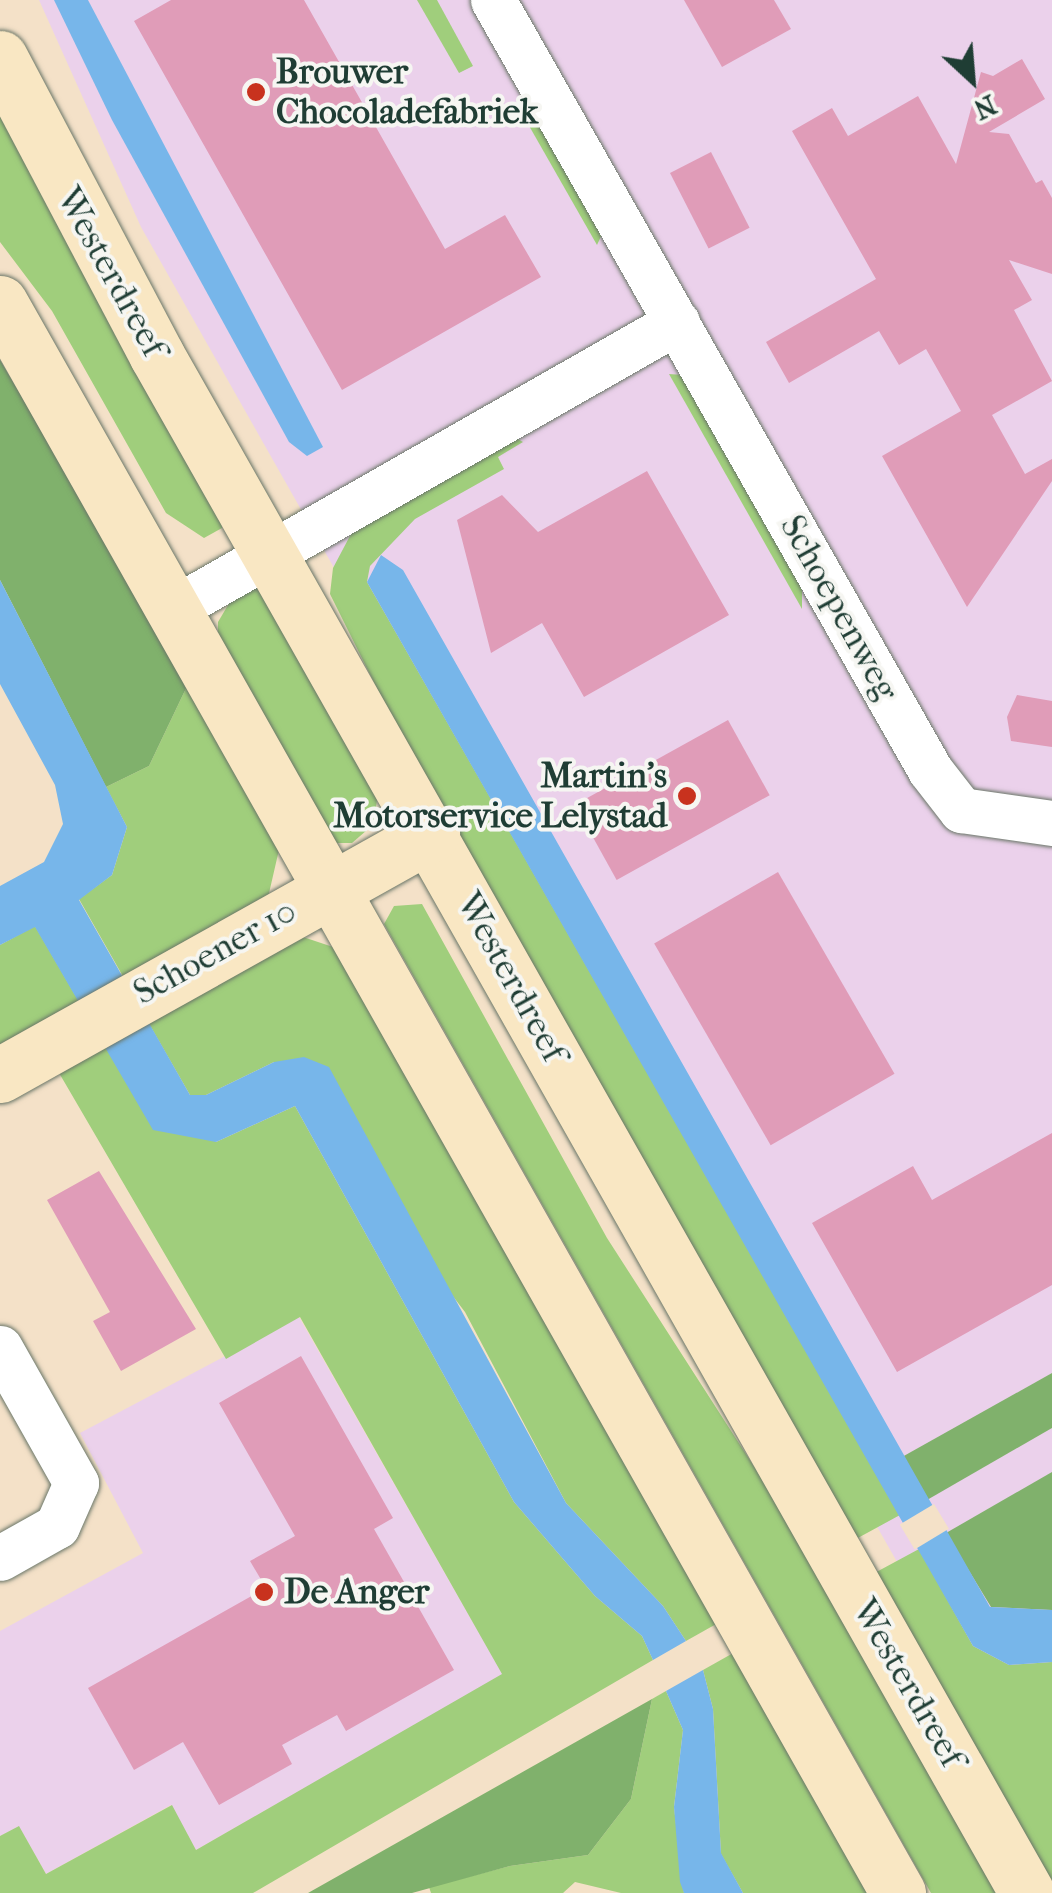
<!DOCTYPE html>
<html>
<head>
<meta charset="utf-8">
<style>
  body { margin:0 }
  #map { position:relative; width:1052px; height:1893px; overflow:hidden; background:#f4e1c8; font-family:"IM FELL French Canon",serif }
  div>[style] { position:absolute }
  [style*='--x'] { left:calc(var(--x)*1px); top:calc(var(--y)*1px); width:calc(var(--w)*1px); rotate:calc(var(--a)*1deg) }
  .built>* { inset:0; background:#ebd1eb }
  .green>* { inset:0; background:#a0ce7c }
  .forest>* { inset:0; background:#80b16c }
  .water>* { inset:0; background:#77b6ea }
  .pier>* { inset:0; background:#f4e1c8; transform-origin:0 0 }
  .building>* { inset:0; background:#e09cb8; transform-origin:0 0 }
  .roads { filter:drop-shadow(0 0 2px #6a7668) drop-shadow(0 0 2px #6a7668) }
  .street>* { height:45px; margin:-22.5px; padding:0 22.5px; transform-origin:22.5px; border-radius:22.5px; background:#fff }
  .secondary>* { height:55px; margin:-27.5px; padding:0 27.5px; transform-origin:27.5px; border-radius:27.5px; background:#f9e7c3 }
  .dots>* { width:28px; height:28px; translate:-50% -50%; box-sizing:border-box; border:5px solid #f6f6f2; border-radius:50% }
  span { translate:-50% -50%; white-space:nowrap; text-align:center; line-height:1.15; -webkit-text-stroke:8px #f6f6f2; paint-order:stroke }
  .poi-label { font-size:35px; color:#1f3d34; font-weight:700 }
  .left { translate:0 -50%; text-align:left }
  .right { translate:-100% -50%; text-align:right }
  .street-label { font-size:35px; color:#1f3d34 }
  .north { position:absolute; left:922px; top:30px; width:100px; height:100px; -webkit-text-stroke:8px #f6f6f2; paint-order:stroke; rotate:154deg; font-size:28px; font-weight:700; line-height:40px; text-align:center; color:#1f3d34 }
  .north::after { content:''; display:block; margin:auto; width:35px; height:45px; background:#1f3d34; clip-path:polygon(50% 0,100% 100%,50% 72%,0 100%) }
</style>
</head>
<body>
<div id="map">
  <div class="built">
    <i style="clip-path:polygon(39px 0,1052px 0,1052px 1817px,905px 1576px,141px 227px)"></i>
    <i style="clip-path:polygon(299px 1317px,503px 1675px,196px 1850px,171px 1805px,46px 1874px,19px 1827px,0 1836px,0 1631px,143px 1553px,80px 1433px)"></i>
  </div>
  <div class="green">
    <i style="clip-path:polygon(417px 0,437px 0,473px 66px,459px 73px)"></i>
    <i style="clip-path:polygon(0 106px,223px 507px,222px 528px,204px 538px,166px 513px,52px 311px,0 242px)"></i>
    <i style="clip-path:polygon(524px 117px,537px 122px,603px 232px,597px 245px)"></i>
    <i style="clip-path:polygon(669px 374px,683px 375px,802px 583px,802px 609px)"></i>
    <i style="clip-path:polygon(509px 434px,523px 442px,498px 457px,504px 469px,415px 519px,370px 566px,367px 582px,900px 1515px,856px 1539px,418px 771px,330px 594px,333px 568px,352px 532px)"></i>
    <i style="clip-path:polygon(257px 587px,378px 791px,374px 824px,352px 843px,330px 843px,218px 643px,218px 622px,231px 600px)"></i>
    <i style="clip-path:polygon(190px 680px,281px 841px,267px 902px,125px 980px,79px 899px,112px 875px,127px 827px,106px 787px,149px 766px)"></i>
    <i style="clip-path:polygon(422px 904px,607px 1238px,762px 1479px,998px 1893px,931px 1893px,384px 924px,394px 906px)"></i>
    <i style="clip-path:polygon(35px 926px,81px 1005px,0 1050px,0 945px)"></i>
    <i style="clip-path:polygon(291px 933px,342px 950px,718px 1623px,686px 1641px,663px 1606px,566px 1503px,465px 1312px,274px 1062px,206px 1095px,190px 1095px,144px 1015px)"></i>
    <i style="clip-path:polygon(101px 1039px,216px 1142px,295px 1106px,514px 1502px,595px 1596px,642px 1636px,653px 1660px,253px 1893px,0 1893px,0 1836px,19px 1826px,46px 1874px,172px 1805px,196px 1850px,502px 1674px,300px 1317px,226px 1359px,55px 1066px)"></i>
    <i style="clip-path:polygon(919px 1549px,973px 1646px,1009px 1665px,1052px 1662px,1052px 1893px,869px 1576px)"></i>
    <i style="clip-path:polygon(735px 1652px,869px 1893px,743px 1893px,721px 1854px,713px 1709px,703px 1670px)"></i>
    <i style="clip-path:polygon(666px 1691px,683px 1730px,674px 1807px,684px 1893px,621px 1893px,575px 1882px,563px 1893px,431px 1893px,429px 1887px,510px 1866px,588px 1855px,631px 1799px,652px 1699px)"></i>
  </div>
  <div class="forest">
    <i style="clip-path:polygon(0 360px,190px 680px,149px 766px,106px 787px,0 580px)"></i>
    <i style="clip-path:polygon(1052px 1373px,1052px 1428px,927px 1500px,902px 1457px)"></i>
    <i style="clip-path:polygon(1052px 1472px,1052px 1610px,991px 1607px,946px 1533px)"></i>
    <i style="clip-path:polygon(652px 1699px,631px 1799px,588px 1855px,510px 1866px,412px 1893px,308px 1893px)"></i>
  </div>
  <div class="water">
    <i style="clip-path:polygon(54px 0,88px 0,323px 447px,307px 456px,289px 442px,112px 120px)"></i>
    <i style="clip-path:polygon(381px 555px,403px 570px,990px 1607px,1052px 1610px,1052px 1662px,1009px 1665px,973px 1646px,367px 582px)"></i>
    <i style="clip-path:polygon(0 580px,127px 827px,112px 875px,79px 900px,190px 1095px,206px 1095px,274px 1062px,304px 1057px,329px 1067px,566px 1503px,663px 1606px,686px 1641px,653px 1660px,642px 1636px,595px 1596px,514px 1502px,295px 1106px,216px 1142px,153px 1130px,35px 927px,0 945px,0 886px,44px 862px,63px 824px,55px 785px,0 684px)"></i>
    <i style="clip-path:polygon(703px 1670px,713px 1709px,721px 1853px,743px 1893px,684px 1893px,680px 1882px,674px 1807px,683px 1730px,666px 1691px)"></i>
  </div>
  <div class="pier">
    <i style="left:934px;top:1504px;width:29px;height:40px;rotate:59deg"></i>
  </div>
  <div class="building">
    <i style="clip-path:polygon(171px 0,304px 0,445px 249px,505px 215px,541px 277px,342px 390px,134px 21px)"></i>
    <i style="clip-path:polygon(684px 0,774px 0,791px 29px,722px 67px)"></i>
    <i style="clip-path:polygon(1022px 59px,1045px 99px,989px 132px,1009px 134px,1036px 183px,1042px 180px,1052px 198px,1052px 274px,1009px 260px,1032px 300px,1014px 310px,1052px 381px,992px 415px,1025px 474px,1052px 459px,1052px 481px,967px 607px,882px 456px,961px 411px,926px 349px,899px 365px,879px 331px,789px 383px,766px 342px,876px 279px,792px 131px,832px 108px,848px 136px,918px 96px,956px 164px,981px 72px,993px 76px)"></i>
    <i style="left:711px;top:152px;width:85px;height:46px;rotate:63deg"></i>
    <i style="clip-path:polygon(647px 471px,729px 615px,584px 697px,542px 623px,491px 653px,457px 520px,502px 495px,538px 532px)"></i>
    <i style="clip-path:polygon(1017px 695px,1052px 701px,1052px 747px,1011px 741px,1007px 717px)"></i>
    <i style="left:728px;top:720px;width:86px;height:175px;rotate:61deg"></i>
    <i style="left:778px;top:872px;width:233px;height:143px;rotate:60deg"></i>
    <i style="clip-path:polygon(1052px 1133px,1052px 1285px,897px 1372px,812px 1223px,913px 1166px,932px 1200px)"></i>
    <i style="clip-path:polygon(99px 1171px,196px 1329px,121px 1371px,93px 1321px,110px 1312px,47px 1200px)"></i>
    <i style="clip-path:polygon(301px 1356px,393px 1518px,374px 1529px,454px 1670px,346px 1731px,337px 1715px,282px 1745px,292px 1764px,219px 1805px,183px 1742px,134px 1770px,88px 1688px,266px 1588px,250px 1561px,295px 1536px,219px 1403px)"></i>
  </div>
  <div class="roads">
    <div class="street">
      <i style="--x:493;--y:0;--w:885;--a:60.42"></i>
      <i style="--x:930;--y:770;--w:51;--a:52.2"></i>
      <i style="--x:961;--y:810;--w:92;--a:8.1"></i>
      <i style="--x:173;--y:609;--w:580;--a:-29.66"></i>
      <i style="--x:0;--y:1348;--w:155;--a:60.6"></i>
      <i style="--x:76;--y:1483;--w:47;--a:113.8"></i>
      <i style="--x:57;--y:1526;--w:65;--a:150.7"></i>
    </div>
    <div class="secondary">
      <i style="--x:0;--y:58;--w:335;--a:62.2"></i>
      <i style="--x:156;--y:354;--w:1768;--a:60.49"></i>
      <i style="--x:0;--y:303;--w:1826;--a:60.54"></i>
      <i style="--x:0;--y:1075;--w:495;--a:-29.2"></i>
    </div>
  </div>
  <div class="dots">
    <i style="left:256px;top:92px;background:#c8321e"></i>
    <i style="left:687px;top:796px;background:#c8321e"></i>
    <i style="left:264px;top:1592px;background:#c8321e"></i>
  </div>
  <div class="poi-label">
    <span class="left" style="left:276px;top:92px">Brouwer<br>Chocoladefabriek</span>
    <span class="right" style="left:667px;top:796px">Martin's<br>Motorservice Lelystad</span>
    <span class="left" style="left:284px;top:1592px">De Anger</span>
  </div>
  <div class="street-label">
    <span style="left:111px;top:272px;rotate:61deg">Westerdreef</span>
    <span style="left:839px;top:608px;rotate:61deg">Schoepenweg</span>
    <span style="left:215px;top:952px;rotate:-29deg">Schoener 10</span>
    <span style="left:511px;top:977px;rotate:61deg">Westerdreef</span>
    <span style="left:908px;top:1683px;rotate:60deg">Westerdreef</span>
  </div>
  <div class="north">N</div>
</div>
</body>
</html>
